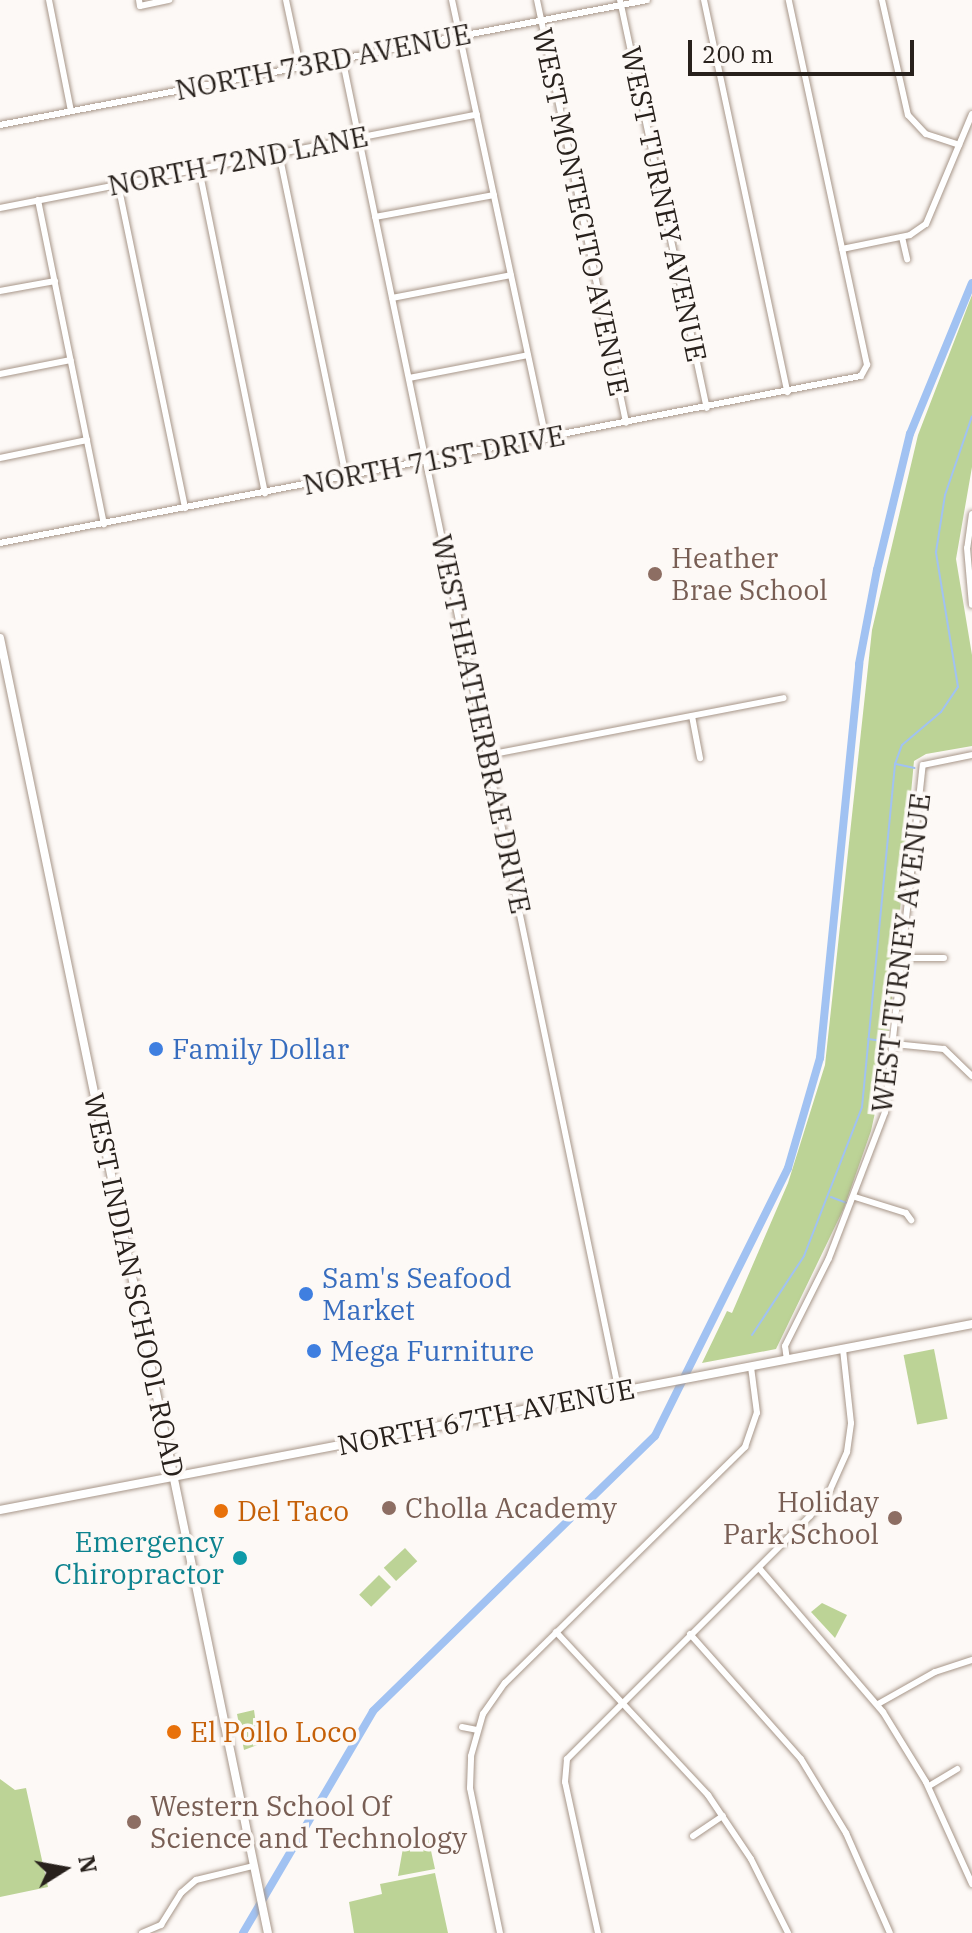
<!DOCTYPE html>
<html>
<head>
<meta charset="utf-8">
<style>
  body { margin:0 }
  #map { position:relative; width:972px; height:1933px; overflow:hidden; background:#fdf9f6; font-family:"IBM Plex Serif",serif }
  div>[style] { position:absolute }
  [style*='--x'] { left:calc(var(--x)*1px); top:calc(var(--y)*1px); width:calc(var(--w)*1px); rotate:calc(var(--a)*1deg) }
  .green>* { inset:0; background:#bcd396; transform-origin:0 0 }
  .stream>* { height:2px; margin:-1px; padding:0 1px; transform-origin:1px; border-radius:1px; background:#a1c2f2 }
  .canal>* { height:8px; margin:-4px; padding:0 4px; transform-origin:4px; border-radius:4px; background:#a1c2f2 }
  .roads { filter:drop-shadow(0 0 2px #a79689) drop-shadow(0 0 2px #a79689) }
  .street>* { height:6px; margin:-3px; padding:0 3px; transform-origin:3px; border-radius:3px; background:#fff }
  .secondary>* { height:8px; margin:-4px; padding:0 4px; transform-origin:4px; border-radius:4px; background:#fff }
  .dots>* { width:22px; height:22px; translate:-50% -50%; box-sizing:border-box; border:4px solid #fdf9f6; border-radius:50% }
  span { translate:-50% -50%; white-space:nowrap; text-align:center; line-height:1.15; -webkit-text-stroke:7px #fdf9f6; paint-order:stroke }
  .street-label { font-size:28px; color:#28211c }
  .education-label { font-size:28px; color:#785e54 }
  .left { translate:0 -50%; text-align:left }
  .right { translate:-100% -50%; text-align:right }
  .shop-label { font-size:28px; color:#366cbe }
  .food-label { font-size:28px; color:#c56008 }
  .culture-label { font-size:28px; color:#0d838f }
  .north { position:absolute; left:24px; top:1829px; width:80px; height:80px; -webkit-text-stroke:6px #fdf9f6; paint-order:stroke; rotate:79deg; font-size:22px; font-weight:700; line-height:32px; text-align:center; color:#28211c }
  .north::after { content:''; display:block; margin:auto; width:28px; height:36px; background:#28211c; clip-path:polygon(50% 0,100% 100%,50% 72%,0 100%) }
  .scale { position:absolute; left:688px; top:40px; width:226px; height:36px; box-sizing:border-box; border:4px solid #28211c; border-top:0; padding-left:10px; font-size:24px; line-height:28px; white-space:nowrap; color:#28211c; -webkit-text-stroke:6px #fdf9f6; paint-order:stroke }
</style>
</head>
<body>
<div id="map">
  <div class="green">
    <i style="clip-path:polygon(972px 295px,972px 467px,956px 559px,972px 655px,972px 746px,926px 754px,914px 761px,886px 1062px,871px 1131px,844px 1208px,776px 1349px,702px 1363px,727px 1311px,732px 1313px,788px 1183px,825px 1065px,872px 630px,918px 435px)"></i>
    <i style="left:934px;top:1349px;width:71px;height:31px;rotate:79deg"></i>
    <i style="left:405px;top:1548px;width:18px;height:29px;rotate:47deg"></i>
    <i style="left:379px;top:1575px;width:17px;height:28px;rotate:45deg"></i>
    <i style="clip-path:polygon(822px 1603px,847px 1615px,835px 1638px,811px 1612px)"></i>
    <i style="clip-path:polygon(254px 1710px,258px 1738px,270px 1731px,271px 1740px,244px 1750px,237px 1714px)"></i>
    <i style="clip-path:polygon(0 1779px,15px 1790px,26px 1788px,48px 1887px,0 1897px)"></i>
    <i style="clip-path:polygon(428px 1837px,435px 1869px,398px 1876px,403px 1848px,398px 1845px)"></i>
    <i style="clip-path:polygon(435px 1873px,448px 1933px,354px 1933px,349px 1902px,382px 1894px,380px 1884px)"></i>
  </div>
  <div class="stream">
    <i style="--x:896;--y:764;--w:19;--a:12"></i>
    <i style="--x:868;--y:1039;--w:21;--a:8"></i>
    <i style="--x:831;--y:1197;--w:17;--a:21"></i>
    <i style="--x:752;--y:1335;--w:95;--a:-56.6"></i>
    <i style="--x:804;--y:1256;--w:160;--a:-68.7"></i>
    <i style="--x:862;--y:1107;--w:345;--a:-84.5"></i>
    <i style="--x:895;--y:764;--w:20;--a:-70"></i>
    <i style="--x:902;--y:745;--w:51;--a:-40.2"></i>
    <i style="--x:941;--y:712;--w:30;--a:-56"></i>
    <i style="--x:958;--y:687;--w:137;--a:-99.3"></i>
    <i style="--x:936;--y:552;--w:58;--a:-81"></i>
    <i style="--x:945;--y:495;--w:83;--a:-71.1"></i>
  </div>
  <div class="canal">
    <i style="--x:243;--y:1933;--w:257;--a:-59.6"></i>
    <i style="--x:373;--y:1711;--w:394;--a:-44.3"></i>
    <i style="--x:655;--y:1436;--w:299;--a:-63.6"></i>
    <i style="--x:788;--y:1168;--w:115;--a:-73.8"></i>
    <i style="--x:820;--y:1058;--w:396;--a:-84.3"></i>
    <i style="--x:859;--y:664;--w:96;--a:-79.2"></i>
    <i style="--x:877;--y:570;--w:140;--a:-76.4"></i>
    <i style="--x:910;--y:434;--w:163;--a:-67.7"></i>
  </div>
  <div class="roads">
    <div class="street">
      <i style="--x:49;--y:0;--w:113;--a:78.8"></i>
      <i style="--x:139;--y:0;--w:6;--a:81"></i>
      <i style="--x:140;--y:6;--w:30;--a:-12"></i>
      <i style="--x:286;--y:0;--w:67;--a:78"></i>
      <i style="--x:452;--y:0;--w:449;--a:77.9"></i>
      <i style="--x:537;--y:0;--w:432;--a:78.1"></i>
      <i style="--x:620;--y:0;--w:417;--a:78"></i>
      <i style="--x:704;--y:0;--w:401;--a:78"></i>
      <i style="--x:882;--y:0;--w:118;--a:77.3"></i>
      <i style="--x:908;--y:115;--w:26;--a:47"></i>
      <i style="--x:926;--y:134;--w:35;--a:18"></i>
      <i style="--x:342;--y:57;--w:1363;--a:78.28"></i>
      <i style="--x:0;--y:125;--w:659;--a:-10.93"></i>
      <i style="--x:279;--y:153;--w:331;--a:78.3"></i>
      <i style="--x:199;--y:169;--w:331;--a:78.5"></i>
      <i style="--x:118;--y:184;--w:331;--a:78.3"></i>
      <i style="--x:38;--y:200;--w:331;--a:78.5"></i>
      <i style="--x:0;--y:208;--w:486;--a:-11.1"></i>
      <i style="--x:375;--y:217;--w:121;--a:-10.5"></i>
      <i style="--x:902;--y:237;--w:23;--a:77"></i>
      <i style="--x:842;--y:249;--w:69;--a:-11.6"></i>
      <i style="--x:910;--y:235;--w:19;--a:-35"></i>
      <i style="--x:926;--y:224;--w:119;--a:-67.3"></i>
      <i style="--x:0;--y:291;--w:56;--a:-10.3"></i>
      <i style="--x:392;--y:298;--w:121;--a:-10.9"></i>
      <i style="--x:0;--y:374;--w:72;--a:-11.2"></i>
      <i style="--x:409;--y:378;--w:121;--a:-10.9"></i>
      <i style="--x:0;--y:458;--w:89;--a:-11.7"></i>
      <i style="--x:972;--y:514;--w:34;--a:98"></i>
      <i style="--x:967;--y:548;--w:57;--a:85"></i>
      <i style="--x:0;--y:543;--w:877;--a:-10.98"></i>
      <i style="--x:861;--y:376;--w:13;--a:-61"></i>
      <i style="--x:867;--y:365;--w:373;--a:-102.1"></i>
      <i style="--x:692;--y:716;--w:43;--a:79.2"></i>
      <i style="--x:488;--y:755;--w:301;--a:-10.9"></i>
      <i style="--x:901;--y:958;--w:43;--a:0"></i>
      <i style="--x:894;--y:1044;--w:50;--a:5.7"></i>
      <i style="--x:944;--y:1049;--w:39;--a:44"></i>
      <i style="--x:855;--y:1197;--w:53;--a:17.4"></i>
      <i style="--x:906;--y:1213;--w:9;--a:54"></i>
      <i style="--x:787;--y:1360;--w:14;--a:-98"></i>
      <i style="--x:785;--y:1346;--w:98;--a:-63.4"></i>
      <i style="--x:829;--y:1258;--w:156;--a:-69"></i>
      <i style="--x:885;--y:1112;--w:349;--a:-83.8"></i>
      <i style="--x:923;--y:765;--w:50;--a:-11.5"></i>
      <i style="--x:759;--y:1568;--w:190;--a:49.3"></i>
      <i style="--x:883;--y:1712;--w:82;--a:58.4"></i>
      <i style="--x:926;--y:1782;--w:112;--a:65.7"></i>
      <i style="--x:556;--y:1632;--w:223;--a:47"></i>
      <i style="--x:708;--y:1795;--w:77;--a:56.1"></i>
      <i style="--x:751;--y:1859;--w:83;--a:63.4"></i>
      <i style="--x:690;--y:1634;--w:167;--a:48.4"></i>
      <i style="--x:801;--y:1759;--w:87;--a:58.7"></i>
      <i style="--x:846;--y:1833;--w:109;--a:66.3"></i>
      <i style="--x:878;--y:1704;--w:65;--a:-29.3"></i>
      <i style="--x:935;--y:1672;--w:39;--a:-18"></i>
      <i style="--x:462;--y:1727;--w:15;--a:11"></i>
      <i style="--x:929;--y:1786;--w:33;--a:-31"></i>
      <i style="--x:693;--y:1836;--w:36;--a:-34"></i>
      <i style="--x:142;--y:1933;--w:21;--a:-23"></i>
      <i style="--x:161;--y:1925;--w:38;--a:-58"></i>
      <i style="--x:181;--y:1893;--w:20;--a:-41"></i>
      <i style="--x:196;--y:1880;--w:59;--a:-13.8"></i>
      <i style="--x:500;--y:1933;--w:148;--a:-101.7"></i>
      <i style="--x:470;--y:1788;--w:32;--a:-88"></i>
      <i style="--x:471;--y:1756;--w:44;--a:-74.1"></i>
      <i style="--x:483;--y:1714;--w:38;--a:-55"></i>
      <i style="--x:505;--y:1683;--w:337;--a:-44.5"></i>
      <i style="--x:745;--y:1447;--w:36;--a:-71"></i>
      <i style="--x:757;--y:1413;--w:46;--a:-97.4"></i>
      <i style="--x:598;--y:1933;--w:155;--a:-102.3"></i>
      <i style="--x:565;--y:1782;--w:23;--a:-85"></i>
      <i style="--x:567;--y:1759;--w:344;--a:-45"></i>
      <i style="--x:810;--y:1516;--w:33;--a:-52"></i>
      <i style="--x:830;--y:1490;--w:42;--a:-65.9"></i>
      <i style="--x:847;--y:1452;--w:29;--a:-82"></i>
      <i style="--x:851;--y:1423;--w:74;--a:-96.2"></i>
    </div>
    <div class="secondary">
      <i style="--x:0;--y:638;--w:1322;--a:78.31"></i>
      <i style="--x:0;--y:1510;--w:990;--a:-10.83"></i>
    </div>
  </div>
  <div class="dots">
    <i style="left:655px;top:574px;background:#8d6e63"></i>
    <i style="left:156px;top:1049px;background:#3f7fe0"></i>
    <i style="left:306px;top:1294px;background:#3f7fe0"></i>
    <i style="left:314px;top:1351px;background:#3f7fe0"></i>
    <i style="left:389px;top:1508px;background:#8d6e63"></i>
    <i style="left:221px;top:1511px;background:#e8710a"></i>
    <i style="left:895px;top:1518px;background:#8d6e63"></i>
    <i style="left:240px;top:1558px;background:#0f9aa8"></i>
    <i style="left:174px;top:1732px;background:#e8710a"></i>
    <i style="left:134px;top:1822px;background:#8d6e63"></i>
  </div>
  <div class="street-label">
    <span style="left:323px;top:62px;rotate:-11deg">NORTH 73RD AVENUE</span>
    <span style="left:238px;top:161px;rotate:-11deg">NORTH 72ND LANE</span>
    <span style="left:664px;top:204px;rotate:78deg">WEST TURNEY AVENUE</span>
    <span style="left:581px;top:212px;rotate:78deg">WEST MONTECITO AVENUE</span>
    <span style="left:434px;top:460px;rotate:-11deg">NORTH 71ST DRIVE</span>
    <span style="left:481px;top:724px;rotate:78deg">WEST HEATHERBRAE DRIVE</span>
    <span style="left:901px;top:953px;rotate:-83deg">WEST TURNEY AVENUE</span>
    <span style="left:134px;top:1285px;rotate:78deg">WEST INDIAN SCHOOL ROAD</span>
    <span style="left:486px;top:1417px;rotate:-11deg">NORTH 67TH AVENUE</span>
  </div>
  <div class="education-label">
    <span class="left" style="left:671px;top:574px">Heather<br>Brae School</span>
    <span class="right" style="left:879px;top:1518px">Holiday<br>Park School</span>
    <span class="left" style="left:405px;top:1508px">Cholla Academy</span>
    <span class="left" style="left:150px;top:1822px">Western School Of<br>Science and Technology</span>
  </div>
  <div class="shop-label">
    <span class="left" style="left:172px;top:1049px">Family Dollar</span>
    <span class="left" style="left:322px;top:1294px">Sam's Seafood<br>Market</span>
    <span class="left" style="left:330px;top:1351px">Mega Furniture</span>
  </div>
  <div class="food-label">
    <span class="left" style="left:237px;top:1511px">Del Taco</span>
    <span class="left" style="left:190px;top:1732px">El Pollo Loco</span>
  </div>
  <div class="culture-label">
    <span class="right" style="left:224px;top:1558px">Emergency<br>Chiropractor</span>
  </div>
  <div class="north">N</div>
  <div class="scale">200 m</div>
</div>
</body>
</html>
